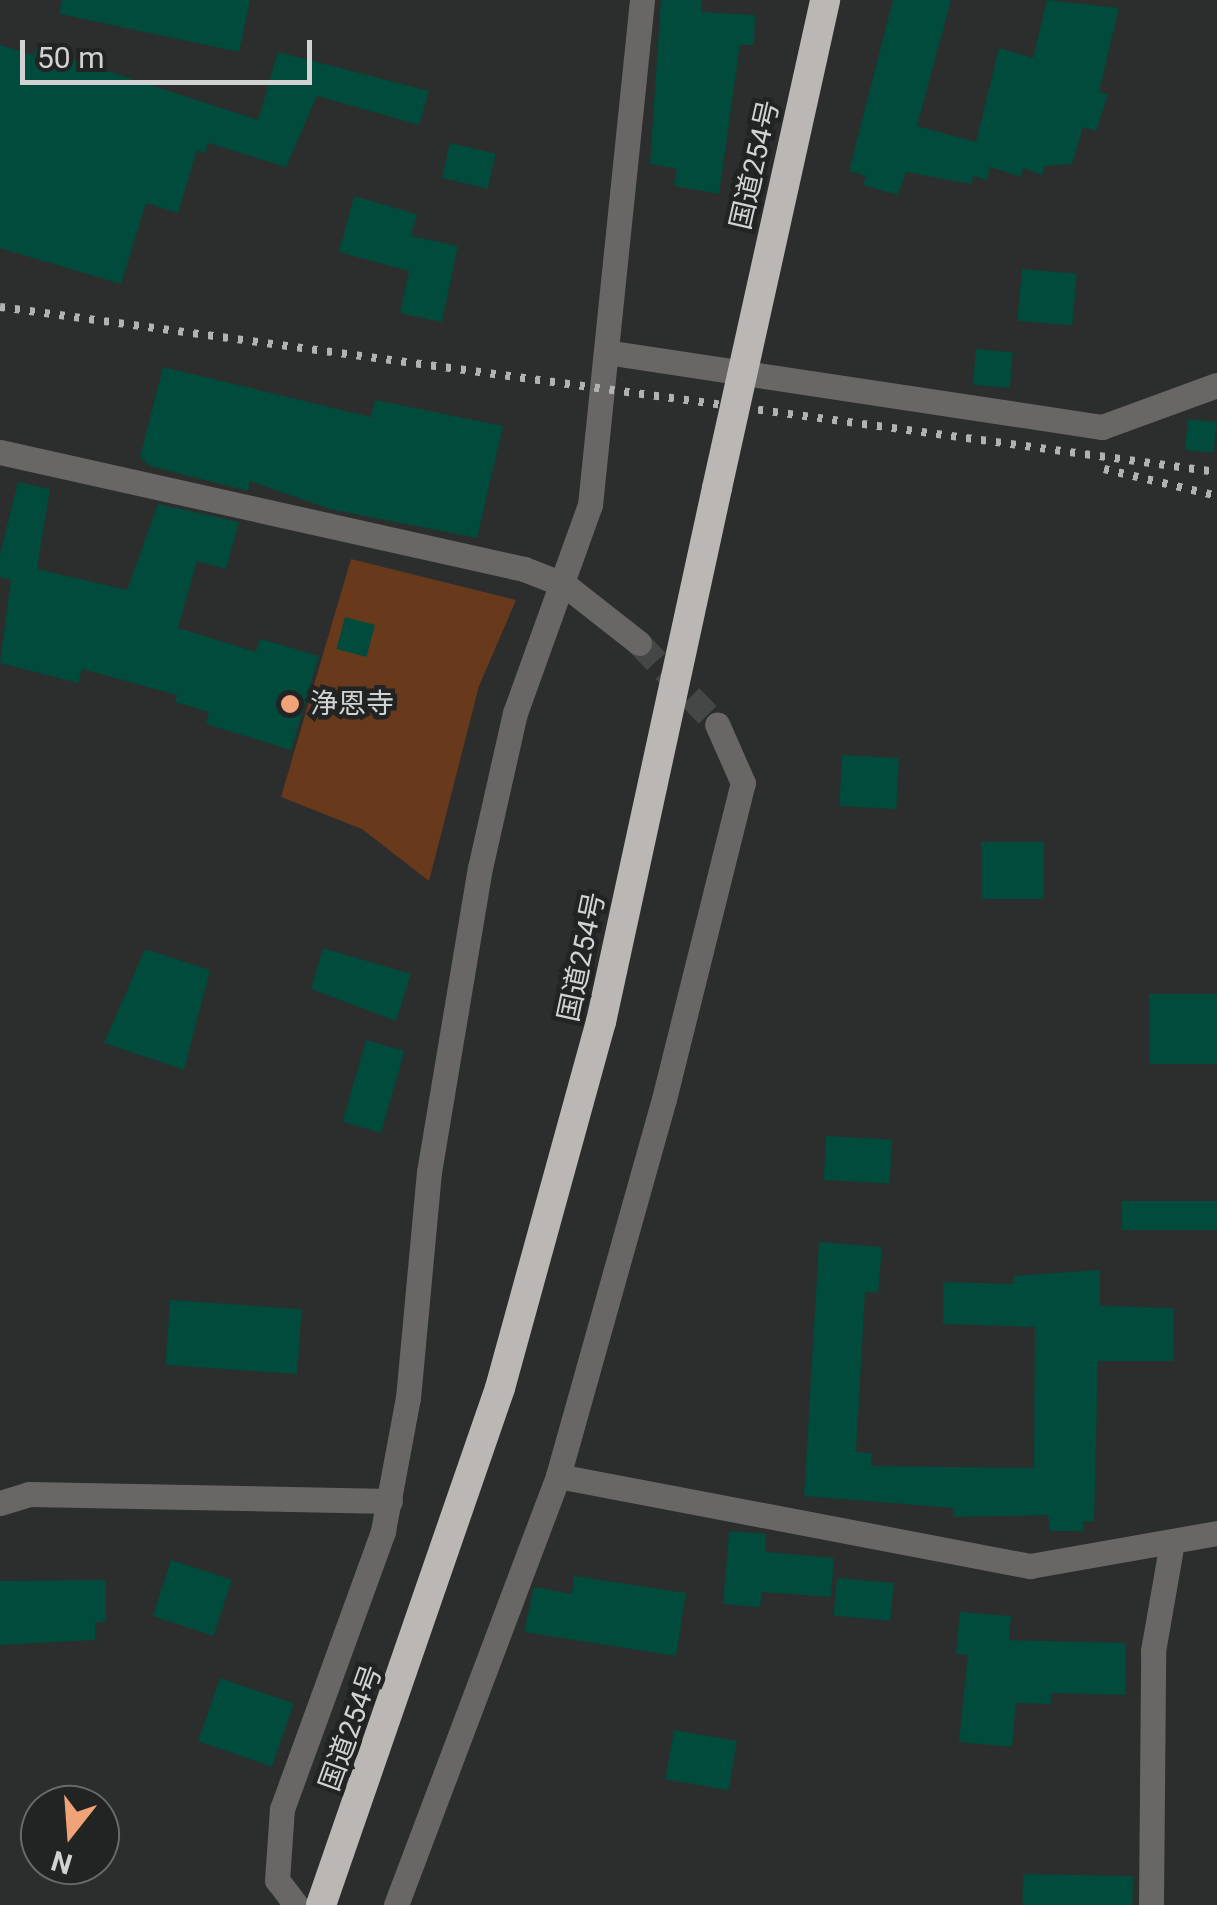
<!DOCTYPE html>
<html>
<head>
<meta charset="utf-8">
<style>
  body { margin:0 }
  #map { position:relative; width:1217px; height:1905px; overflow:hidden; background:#2b2e2d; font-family:Roboto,"Noto Sans JP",sans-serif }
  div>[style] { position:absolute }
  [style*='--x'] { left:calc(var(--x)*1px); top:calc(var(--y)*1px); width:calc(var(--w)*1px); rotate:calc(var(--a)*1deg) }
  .green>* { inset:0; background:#68391b }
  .building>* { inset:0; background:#014b3c; transform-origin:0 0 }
  .minor-tunnel>* { height:25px; margin-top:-12.5px; transform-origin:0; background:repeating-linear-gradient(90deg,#444746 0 25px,transparent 0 37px) }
  .minor>* { height:25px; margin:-12.5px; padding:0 12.5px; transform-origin:12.5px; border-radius:12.5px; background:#696766 }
  .highway>* { height:30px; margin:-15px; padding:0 15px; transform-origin:15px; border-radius:15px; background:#bab7b5 }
  .rail>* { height:8px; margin-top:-4px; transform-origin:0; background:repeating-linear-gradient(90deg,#b1b3b2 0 5px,transparent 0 15px) }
  .highway-bridge>* { height:30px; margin:-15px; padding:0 15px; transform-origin:15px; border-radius:15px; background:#bab7b5 }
  .dots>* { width:28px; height:28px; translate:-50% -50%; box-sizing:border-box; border:5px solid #212423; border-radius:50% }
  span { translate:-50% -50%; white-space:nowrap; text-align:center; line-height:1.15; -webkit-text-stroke:9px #212423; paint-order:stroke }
  .street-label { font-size:28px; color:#d1d3d2 }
  .poi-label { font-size:28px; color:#d1d3d2 }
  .left { translate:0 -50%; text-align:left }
  .north { position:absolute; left:20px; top:1785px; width:100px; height:100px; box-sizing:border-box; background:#212423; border:2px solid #676a69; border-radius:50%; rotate:197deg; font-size:28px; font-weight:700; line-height:40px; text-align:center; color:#d1d3d2 }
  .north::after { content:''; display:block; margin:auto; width:35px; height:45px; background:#efa377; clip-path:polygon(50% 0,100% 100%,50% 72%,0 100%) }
  .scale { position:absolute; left:20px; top:40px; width:292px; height:45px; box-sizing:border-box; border:5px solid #d1d3d2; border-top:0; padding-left:12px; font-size:30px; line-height:35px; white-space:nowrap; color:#d1d3d2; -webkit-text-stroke:8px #212423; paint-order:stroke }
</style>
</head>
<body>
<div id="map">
  <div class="green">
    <i style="clip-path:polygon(351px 559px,516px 600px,479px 686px,429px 881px,362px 829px,281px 797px)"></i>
  </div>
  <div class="building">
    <i style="clip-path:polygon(61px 0,250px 0,239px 52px,60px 14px)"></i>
    <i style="clip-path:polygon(661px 0,701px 0,701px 12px,755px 15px,754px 45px,740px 45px,719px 194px,674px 186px,677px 169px,650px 164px)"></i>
    <i style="clip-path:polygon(893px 0,951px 0,917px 126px,976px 142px,999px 48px,1033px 58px,1047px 0,1119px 8px,1099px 92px,1108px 94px,1096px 131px,1083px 127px,1072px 164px,1045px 166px,1042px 175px,1023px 168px,1021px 177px,990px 167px,987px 180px,973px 176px,971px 184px,906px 172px,898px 195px,863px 185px,866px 176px,849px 171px)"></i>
    <i style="clip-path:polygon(0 45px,34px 55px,36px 48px,258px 120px,278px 52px,429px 91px,419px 125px,317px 96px,286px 167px,208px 143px,205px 153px,197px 150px,178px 213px,146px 203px,121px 284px,0 248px)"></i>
    <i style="left:450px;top:143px;width:47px;height:36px;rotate:13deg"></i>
    <i style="clip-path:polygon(354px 196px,417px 214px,411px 236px,458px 246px,442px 322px,400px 313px,409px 271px,339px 252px)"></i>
    <i style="left:1022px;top:269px;width:55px;height:52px;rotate:5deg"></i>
    <i style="left:976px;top:349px;width:37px;height:36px;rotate:5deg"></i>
    <i style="clip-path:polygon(163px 367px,371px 417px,375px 400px,503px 426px,477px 538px,330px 509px,250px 481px,248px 491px,150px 466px,140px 457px)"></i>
    <i style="left:1188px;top:419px;width:29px;height:31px;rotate:6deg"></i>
    <i style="clip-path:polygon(18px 482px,50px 489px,37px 569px,127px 590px,158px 504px,239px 522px,226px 569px,197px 561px,178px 628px,256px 652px,260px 639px,319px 656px,291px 750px,206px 724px,209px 712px,175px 702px,177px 695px,82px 669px,78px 683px,0 663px,11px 580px,0 577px,0 554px)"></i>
    <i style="left:345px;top:617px;width:31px;height:33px;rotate:15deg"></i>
    <i style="left:842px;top:755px;width:57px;height:51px;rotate:3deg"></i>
    <i style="left:1044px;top:842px;width:57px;height:63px;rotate:90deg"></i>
    <i style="clip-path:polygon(323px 948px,411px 974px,396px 1021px,311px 989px)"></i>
    <i style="clip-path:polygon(145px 949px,210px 970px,184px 1070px,104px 1043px)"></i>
    <i style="left:1217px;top:994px;width:70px;height:68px;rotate:90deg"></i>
    <i style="left:366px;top:1040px;width:40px;height:85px;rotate:16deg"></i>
    <i style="left:826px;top:1136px;width:66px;height:44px;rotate:3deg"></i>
    <i style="left:1217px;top:1201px;width:29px;height:95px;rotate:90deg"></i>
    <i style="clip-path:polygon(819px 1242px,882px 1247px,878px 1293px,865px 1292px,856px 1452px,872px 1453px,871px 1466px,1034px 1468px,1035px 1327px,943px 1324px,943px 1282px,1013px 1284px,1013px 1276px,1100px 1270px,1100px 1306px,1174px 1308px,1173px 1361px,1098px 1361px,1094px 1522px,1083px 1521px,1084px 1531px,1050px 1531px,1048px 1515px,953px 1517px,953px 1508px,804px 1496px)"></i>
    <i style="left:170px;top:1300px;width:132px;height:65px;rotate:4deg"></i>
    <i style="clip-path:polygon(729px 1531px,766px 1534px,765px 1552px,834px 1558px,831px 1597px,762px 1592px,760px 1607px,723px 1604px)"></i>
    <i style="left:171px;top:1560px;width:64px;height:59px;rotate:18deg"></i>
    <i style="clip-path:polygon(574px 1576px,686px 1593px,676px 1656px,524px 1632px,534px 1587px,572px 1594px)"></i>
    <i style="left:837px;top:1578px;width:57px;height:38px;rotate:5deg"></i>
    <i style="clip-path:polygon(106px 1580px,106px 1622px,95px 1622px,95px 1640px,0 1645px,0 1581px)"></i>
    <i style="clip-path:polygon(960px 1612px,1011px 1616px,1009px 1640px,1126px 1643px,1125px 1695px,1052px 1693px,1051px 1704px,1016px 1703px,1012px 1747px,959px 1742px,968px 1655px,956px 1654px)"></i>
    <i style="left:220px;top:1678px;width:78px;height:67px;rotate:19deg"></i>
    <i style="left:674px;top:1730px;width:64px;height:50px;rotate:10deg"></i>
    <i style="left:1023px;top:1874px;width:110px;height:31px;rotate:1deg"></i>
  </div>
  <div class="minor-tunnel">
    <i style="--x:639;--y:643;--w:112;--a:46.1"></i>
  </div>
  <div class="minor">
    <i style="--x:606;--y:352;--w:502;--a:8.6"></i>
    <i style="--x:1102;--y:427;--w:122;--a:-20.1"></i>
    <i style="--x:0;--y:452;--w:537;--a:12.59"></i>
    <i style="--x:524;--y:569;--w:44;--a:21.3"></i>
    <i style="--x:565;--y:585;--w:94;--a:38.1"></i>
    <i style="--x:558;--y:1476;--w:481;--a:10.8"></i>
    <i style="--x:1030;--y:1566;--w:190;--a:-10"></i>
    <i style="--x:0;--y:1503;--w:30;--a:-17"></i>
    <i style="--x:29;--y:1494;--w:361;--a:1.1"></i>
    <i style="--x:296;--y:1905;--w:31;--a:-127"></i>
    <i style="--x:277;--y:1880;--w:71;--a:-86"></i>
    <i style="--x:282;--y:1809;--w:296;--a:-70"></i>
    <i style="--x:383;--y:1531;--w:135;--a:-79.4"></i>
    <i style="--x:408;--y:1398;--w:227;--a:-84.7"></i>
    <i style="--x:429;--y:1172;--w:308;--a:-80.5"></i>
    <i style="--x:480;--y:868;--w:159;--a:-77.3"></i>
    <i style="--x:515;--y:713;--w:221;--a:-70.2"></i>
    <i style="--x:590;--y:505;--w:508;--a:-84.12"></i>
    <i style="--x:396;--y:1905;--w:459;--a:-69.3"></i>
    <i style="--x:558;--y:1476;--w:392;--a:-74.3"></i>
    <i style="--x:664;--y:1099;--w:326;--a:-76"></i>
    <i style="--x:743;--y:783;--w:64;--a:-113.8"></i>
    <i style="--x:1151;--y:1905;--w:254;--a:-89.5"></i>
    <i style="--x:1153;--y:1651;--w:111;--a:-80.1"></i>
  </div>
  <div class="highway">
    <i style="--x:321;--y:1905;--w:547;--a:-70.9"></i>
    <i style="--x:500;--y:1388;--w:380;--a:-74.6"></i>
    <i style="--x:601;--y:1022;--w:546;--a:-77.74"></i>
  </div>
  <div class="rail">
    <i style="--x:0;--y:307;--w:1228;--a:7.72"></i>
    <i style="--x:1104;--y:469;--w:116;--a:13.4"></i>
  </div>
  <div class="highway-bridge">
    <i style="--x:717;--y:488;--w:500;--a:-77.5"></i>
  </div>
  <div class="dots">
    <i style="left:290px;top:704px;background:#efa377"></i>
  </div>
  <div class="street-label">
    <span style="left:755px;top:165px;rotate:-77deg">国道254号</span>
    <span style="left:582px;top:957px;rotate:-78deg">国道254号</span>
    <span style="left:351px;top:1728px;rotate:-70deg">国道254号</span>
  </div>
  <div class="poi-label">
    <span class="left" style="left:310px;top:704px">浄恩寺</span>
  </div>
  <div class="north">N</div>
  <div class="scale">50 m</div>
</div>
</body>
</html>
